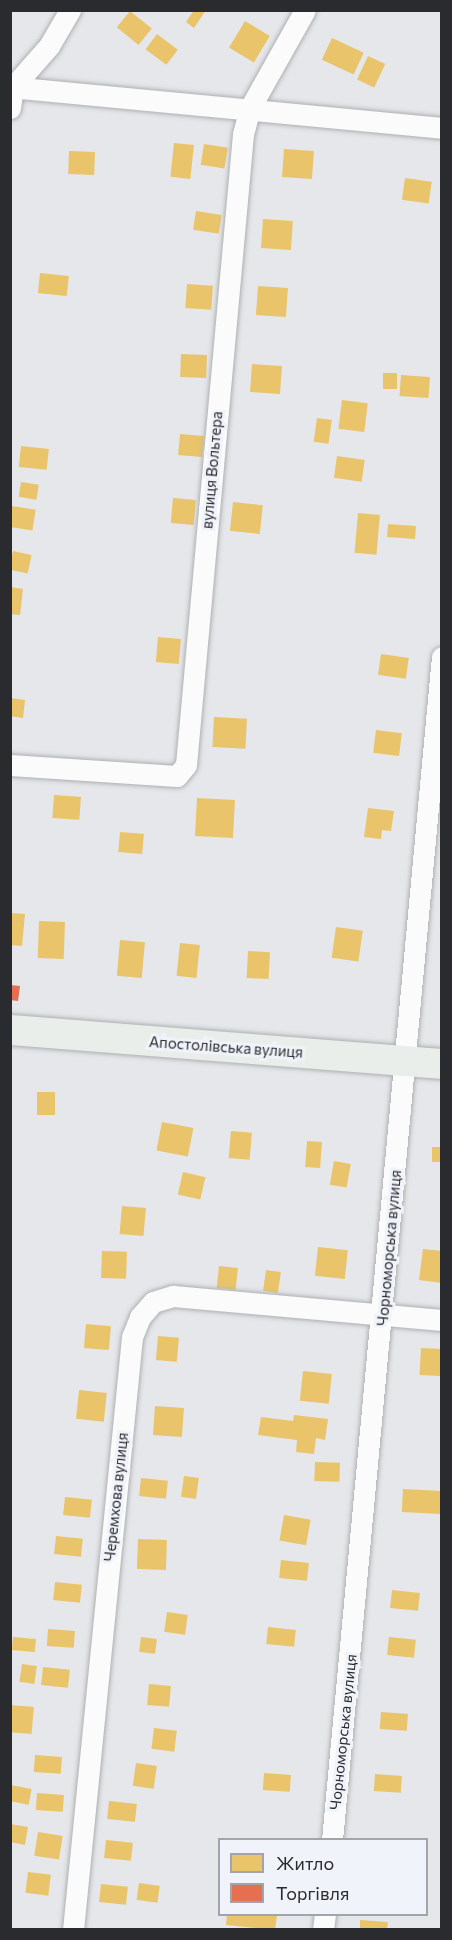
<!DOCTYPE html>
<html>
<head>
<meta charset="utf-8">
<style>
  body { margin:0 }
  #map { position:relative; width:452px; height:1940px; overflow:hidden; background:#e5e7ea; font-family:Commissioner,sans-serif }
  div>[style] { position:absolute }
  [style*='--x'] { left:calc(var(--x)*1px); top:calc(var(--y)*1px); width:calc(var(--w)*1px); rotate:calc(var(--a)*1deg) }
  .homes>* { inset:0; background:#e9c46a; transform-origin:0 0 }
  .shops>* { inset:0; background:#e76f51 }
  .roads { filter:drop-shadow(0 0 2px #afb0b2) drop-shadow(0 0 2px #afb0b2) }
  .street>* { height:21px; margin:-10.5px; padding:0 10.5px; transform-origin:10.5px; border-radius:10.5px; background:#fbfbfc }
  .secondary>* { height:30px; margin:-15px; padding:0 15px; transform-origin:15px; border-radius:15px; background:#e9eeeb }
  span { translate:-50% -50%; white-space:nowrap; text-align:center; line-height:1.15; -webkit-text-stroke:6px #f0f4fa; paint-order:stroke }
  .street-label { font-size:15px; color:#2a2b2e }
  .frame { position:absolute; inset:0; border:12px solid #2a2b2e; pointer-events:none }
  .legend { position:absolute; left:218px; top:1838px; width:210px; height:78px; box-sizing:border-box; background:#f0f4fa; border:2px solid #a1a4a8; margin:0; padding:8px 10px; list-style:none; font-size:18px; color:#2a2b2e }
  .legend li { display:flex; align-items:center; gap:12px; height:30px }
  .legend b { width:30px; border:2px solid #a1a4a8 }
</style>
</head>
<body>
<div id="map">
  <div class="homes">
    <i style="clip-path:polygon(194px 10px,206px 10px,194px 28px,186px 22px)"></i>
    <i style="left:130px;top:11px;width:28px;height:21px;rotate:39deg"></i>
    <i style="left:245px;top:21px;width:29px;height:31px;rotate:31deg"></i>
    <i style="left:157px;top:34px;width:26px;height:19px;rotate:37deg"></i>
    <i style="left:332px;top:38px;width:35px;height:24px;rotate:25deg"></i>
    <i style="left:368px;top:56px;width:19px;height:26px;rotate:25deg"></i>
    <i style="left:174px;top:143px;width:20px;height:34px;rotate:6deg"></i>
    <i style="left:204px;top:144px;width:24px;height:21px;rotate:9deg"></i>
    <i style="left:284px;top:149px;width:30px;height:28px;rotate:4deg"></i>
    <i style="left:69px;top:151px;width:26px;height:23px;rotate:2deg"></i>
    <i style="left:405px;top:178px;width:27px;height:22px;rotate:8deg"></i>
    <i style="left:196px;top:211px;width:26px;height:19px;rotate:9deg"></i>
    <i style="left:263px;top:219px;width:30px;height:29px;rotate:4deg"></i>
    <i style="left:40px;top:273px;width:29px;height:20px;rotate:6deg"></i>
    <i style="left:187px;top:284px;width:26px;height:24px;rotate:4deg"></i>
    <i style="left:258px;top:286px;width:30px;height:29px;rotate:4deg"></i>
    <i style="left:181px;top:354px;width:26px;height:23px;rotate:2deg"></i>
    <i style="left:252px;top:364px;width:30px;height:28px;rotate:4deg"></i>
    <i style="left:383px;top:373px;width:14px;height:16px"></i>
    <i style="left:401px;top:375px;width:29px;height:21px;rotate:4deg"></i>
    <i style="left:342px;top:400px;width:26px;height:29px;rotate:7deg"></i>
    <i style="left:317px;top:418px;width:15px;height:24px;rotate:8deg"></i>
    <i style="left:180px;top:434px;width:24px;height:21px;rotate:5deg"></i>
    <i style="left:21px;top:446px;width:28px;height:21px;rotate:6deg"></i>
    <i style="left:337px;top:456px;width:28px;height:22px;rotate:8deg"></i>
    <i style="left:21px;top:482px;width:18px;height:15px;rotate:9deg"></i>
    <i style="left:173px;top:498px;width:23px;height:25px;rotate:5deg"></i>
    <i style="left:233px;top:502px;width:30px;height:29px;rotate:6deg"></i>
    <i style="left:12px;top:506px;width:24px;height:21px;rotate:9deg"></i>
    <i style="left:358px;top:513px;width:22px;height:40px;rotate:5deg"></i>
    <i style="left:388px;top:524px;width:28px;height:13px;rotate:4deg"></i>
    <i style="left:13px;top:551px;width:19px;height:19px;rotate:12deg"></i>
    <i style="clip-path:polygon(10px 587px,23px 589px,20px 615px,10px 614px)"></i>
    <i style="left:158px;top:637px;width:23px;height:25px;rotate:5deg"></i>
    <i style="left:381px;top:654px;width:28px;height:21px;rotate:8deg"></i>
    <i style="clip-path:polygon(10px 698px,25px 700px,23px 718px,10px 716px)"></i>
    <i style="left:214px;top:717px;width:33px;height:30px;rotate:3deg"></i>
    <i style="left:376px;top:730px;width:26px;height:23px;rotate:7deg"></i>
    <i style="left:54px;top:795px;width:27px;height:23px;rotate:4deg"></i>
    <i style="left:197px;top:798px;width:38px;height:38px;rotate:3deg"></i>
    <i style="clip-path:polygon(368px 808px,394px 811px,391px 831px,382px 830px,381px 839px,364px 837px)"></i>
    <i style="left:120px;top:832px;width:24px;height:20px;rotate:5deg"></i>
    <i style="clip-path:polygon(10px 913px,25px 914px,22px 946px,10px 945px)"></i>
    <i style="left:39px;top:921px;width:26px;height:37px;rotate:2deg"></i>
    <i style="left:336px;top:927px;width:27px;height:31px;rotate:8deg"></i>
    <i style="left:120px;top:940px;width:25px;height:36px;rotate:5deg"></i>
    <i style="left:180px;top:943px;width:20px;height:33px;rotate:6deg"></i>
    <i style="left:248px;top:951px;width:22px;height:27px;rotate:3deg"></i>
    <i style="left:37px;top:1092px;width:18px;height:23px"></i>
    <i style="left:162px;top:1122px;width:32px;height:29px;rotate:11deg"></i>
    <i style="left:231px;top:1131px;width:21px;height:27px;rotate:5deg"></i>
    <i style="left:307px;top:1141px;width:15px;height:26px;rotate:4deg"></i>
    <i style="left:432px;top:1147px;width:10px;height:15px"></i>
    <i style="left:334px;top:1161px;width:17px;height:24px;rotate:10deg"></i>
    <i style="left:183px;top:1172px;width:23px;height:23px;rotate:13deg"></i>
    <i style="left:122px;top:1206px;width:24px;height:28px;rotate:5deg"></i>
    <i style="left:318px;top:1247px;width:30px;height:29px;rotate:6deg"></i>
    <i style="clip-path:polygon(423px 1249px,442px 1251px,442px 1283px,419px 1280px)"></i>
    <i style="left:102px;top:1251px;width:25px;height:27px;rotate:2deg"></i>
    <i style="left:219px;top:1266px;width:19px;height:22px;rotate:6deg"></i>
    <i style="left:266px;top:1270px;width:15px;height:21px;rotate:8deg"></i>
    <i style="left:86px;top:1324px;width:25px;height:24px;rotate:5deg"></i>
    <i style="left:158px;top:1336px;width:21px;height:24px;rotate:5deg"></i>
    <i style="left:421px;top:1348px;width:21px;height:27px;rotate:3deg"></i>
    <i style="left:303px;top:1371px;width:29px;height:30px;rotate:6deg"></i>
    <i style="left:79px;top:1390px;width:28px;height:29px;rotate:6deg"></i>
    <i style="left:155px;top:1406px;width:29px;height:29px;rotate:4deg"></i>
    <i style="clip-path:polygon(294px 1415px,328px 1419px,325px 1440px,316px 1438px,314px 1454px,296px 1452px,297px 1440px,258px 1435px,261px 1417px,293px 1421px)"></i>
    <i style="left:315px;top:1462px;width:25px;height:19px;rotate:2deg"></i>
    <i style="left:184px;top:1476px;width:15px;height:21px;rotate:8deg"></i>
    <i style="left:141px;top:1478px;width:27px;height:18px;rotate:6deg"></i>
    <i style="left:403px;top:1489px;width:39px;height:23px;rotate:3deg"></i>
    <i style="left:65px;top:1497px;width:27px;height:18px;rotate:6deg"></i>
    <i style="left:284px;top:1515px;width:27px;height:26px;rotate:10deg"></i>
    <i style="left:56px;top:1536px;width:27px;height:18px;rotate:6deg"></i>
    <i style="left:138px;top:1539px;width:29px;height:30px;rotate:2deg"></i>
    <i style="left:281px;top:1560px;width:28px;height:18px;rotate:6deg"></i>
    <i style="left:55px;top:1582px;width:27px;height:18px;rotate:6deg"></i>
    <i style="left:392px;top:1590px;width:28px;height:18px;rotate:6deg"></i>
    <i style="left:167px;top:1612px;width:21px;height:20px;rotate:8deg"></i>
    <i style="left:268px;top:1627px;width:28px;height:17px;rotate:6deg"></i>
    <i style="left:48px;top:1629px;width:27px;height:17px;rotate:4deg"></i>
    <i style="left:13px;top:1637px;width:23px;height:13px;rotate:5deg"></i>
    <i style="left:141px;top:1637px;width:16px;height:15px;rotate:7deg"></i>
    <i style="left:389px;top:1637px;width:27px;height:18px;rotate:6deg"></i>
    <i style="left:22px;top:1664px;width:15px;height:18px;rotate:8deg"></i>
    <i style="left:43px;top:1667px;width:27px;height:18px;rotate:6deg"></i>
    <i style="left:149px;top:1684px;width:22px;height:21px;rotate:5deg"></i>
    <i style="left:10px;top:1705px;width:24px;height:27px;rotate:5deg"></i>
    <i style="left:381px;top:1712px;width:27px;height:17px;rotate:4deg"></i>
    <i style="left:154px;top:1728px;width:23px;height:21px;rotate:7deg"></i>
    <i style="left:35px;top:1755px;width:27px;height:17px;rotate:4deg"></i>
    <i style="left:136px;top:1763px;width:21px;height:23px;rotate:8deg"></i>
    <i style="left:264px;top:1773px;width:27px;height:17px;rotate:4deg"></i>
    <i style="left:375px;top:1774px;width:27px;height:17px;rotate:4deg"></i>
    <i style="left:11px;top:1785px;width:21px;height:16px;rotate:11deg"></i>
    <i style="left:37px;top:1793px;width:27px;height:17px;rotate:4deg"></i>
    <i style="left:109px;top:1801px;width:28px;height:18px;rotate:6deg"></i>
    <i style="clip-path:polygon(10px 1824px,28px 1827px,25px 1845px,10px 1842px)"></i>
    <i style="left:38px;top:1832px;width:25px;height:24px;rotate:9deg"></i>
    <i style="left:106px;top:1840px;width:27px;height:18px;rotate:6deg"></i>
    <i style="left:28px;top:1872px;width:23px;height:21px;rotate:7deg"></i>
    <i style="left:139px;top:1883px;width:21px;height:17px;rotate:8deg"></i>
    <i style="left:101px;top:1884px;width:27px;height:18px;rotate:6deg"></i>
    <i style="clip-path:polygon(227px 1914px,277px 1915px,275px 1930px,226px 1925px)"></i>
    <i style="clip-path:polygon(360px 1920px,388px 1922px,387px 1930px,360px 1930px)"></i>
  </div>
  <div class="shops">
    <i style="clip-path:polygon(10px 985px,20px 986px,18px 1001px,10px 1000px)"></i>
  </div>
  <div class="roads">
    <div class="street">
      <i style="--x:10;--y:87;--w:434;--a:5.4"></i>
      <i style="--x:10;--y:108;--w:21;--a:-82"></i>
      <i style="--x:13;--y:87;--w:55;--a:-48.7"></i>
      <i style="--x:49;--y:46;--w:42;--a:-59.7"></i>
      <i style="--x:10;--y:765;--w:167;--a:3.8"></i>
      <i style="--x:177;--y:776;--w:14;--a:-51"></i>
      <i style="--x:186;--y:765;--w:634;--a:-84.84"></i>
      <i style="--x:243;--y:134;--w:27;--a:-75"></i>
      <i style="--x:250;--y:108;--w:112;--a:-60.7"></i>
      <i style="--x:332;--y:1840;--w:1188;--a:-84.69"></i>
      <i style="--x:73;--y:1930;--w:596;--a:-84.32"></i>
      <i style="--x:132;--y:1337;--w:22;--a:-68"></i>
      <i style="--x:140;--y:1317;--w:20;--a:-49"></i>
      <i style="--x:153;--y:1302;--w:21;--a:-17"></i>
      <i style="--x:173;--y:1296;--w:270;--a:5.1"></i>
      <i style="--x:323;--y:1930;--w:16;--a:-83"></i>
    </div>
    <div class="secondary">
      <i style="--x:10;--y:1030;--w:433;--a:4.5"></i>
    </div>
  </div>
  <div class="street-label">
    <span style="left:212px;top:470px;rotate:-85deg">вулиця Вольтера</span>
    <span style="left:226px;top:1047px;rotate:4deg">Апостолівська вулиця</span>
    <span style="left:389px;top:1248px;rotate:-85deg">Чорноморська вулиця</span>
    <span style="left:116px;top:1497px;rotate:-84deg">Черемхова вулиця</span>
    <span style="left:343px;top:1732px;rotate:-84deg">Чорноморська вулиця</span>
  </div>
  <div class="frame"></div>
  <ul class="legend">
  <li><b style="height:16px;background:#e9c46a"></b>Житло</li>
  <li><b style="height:16px;background:#e76f51"></b>Торгівля</li>
  </ul>
</div>
</body>
</html>
